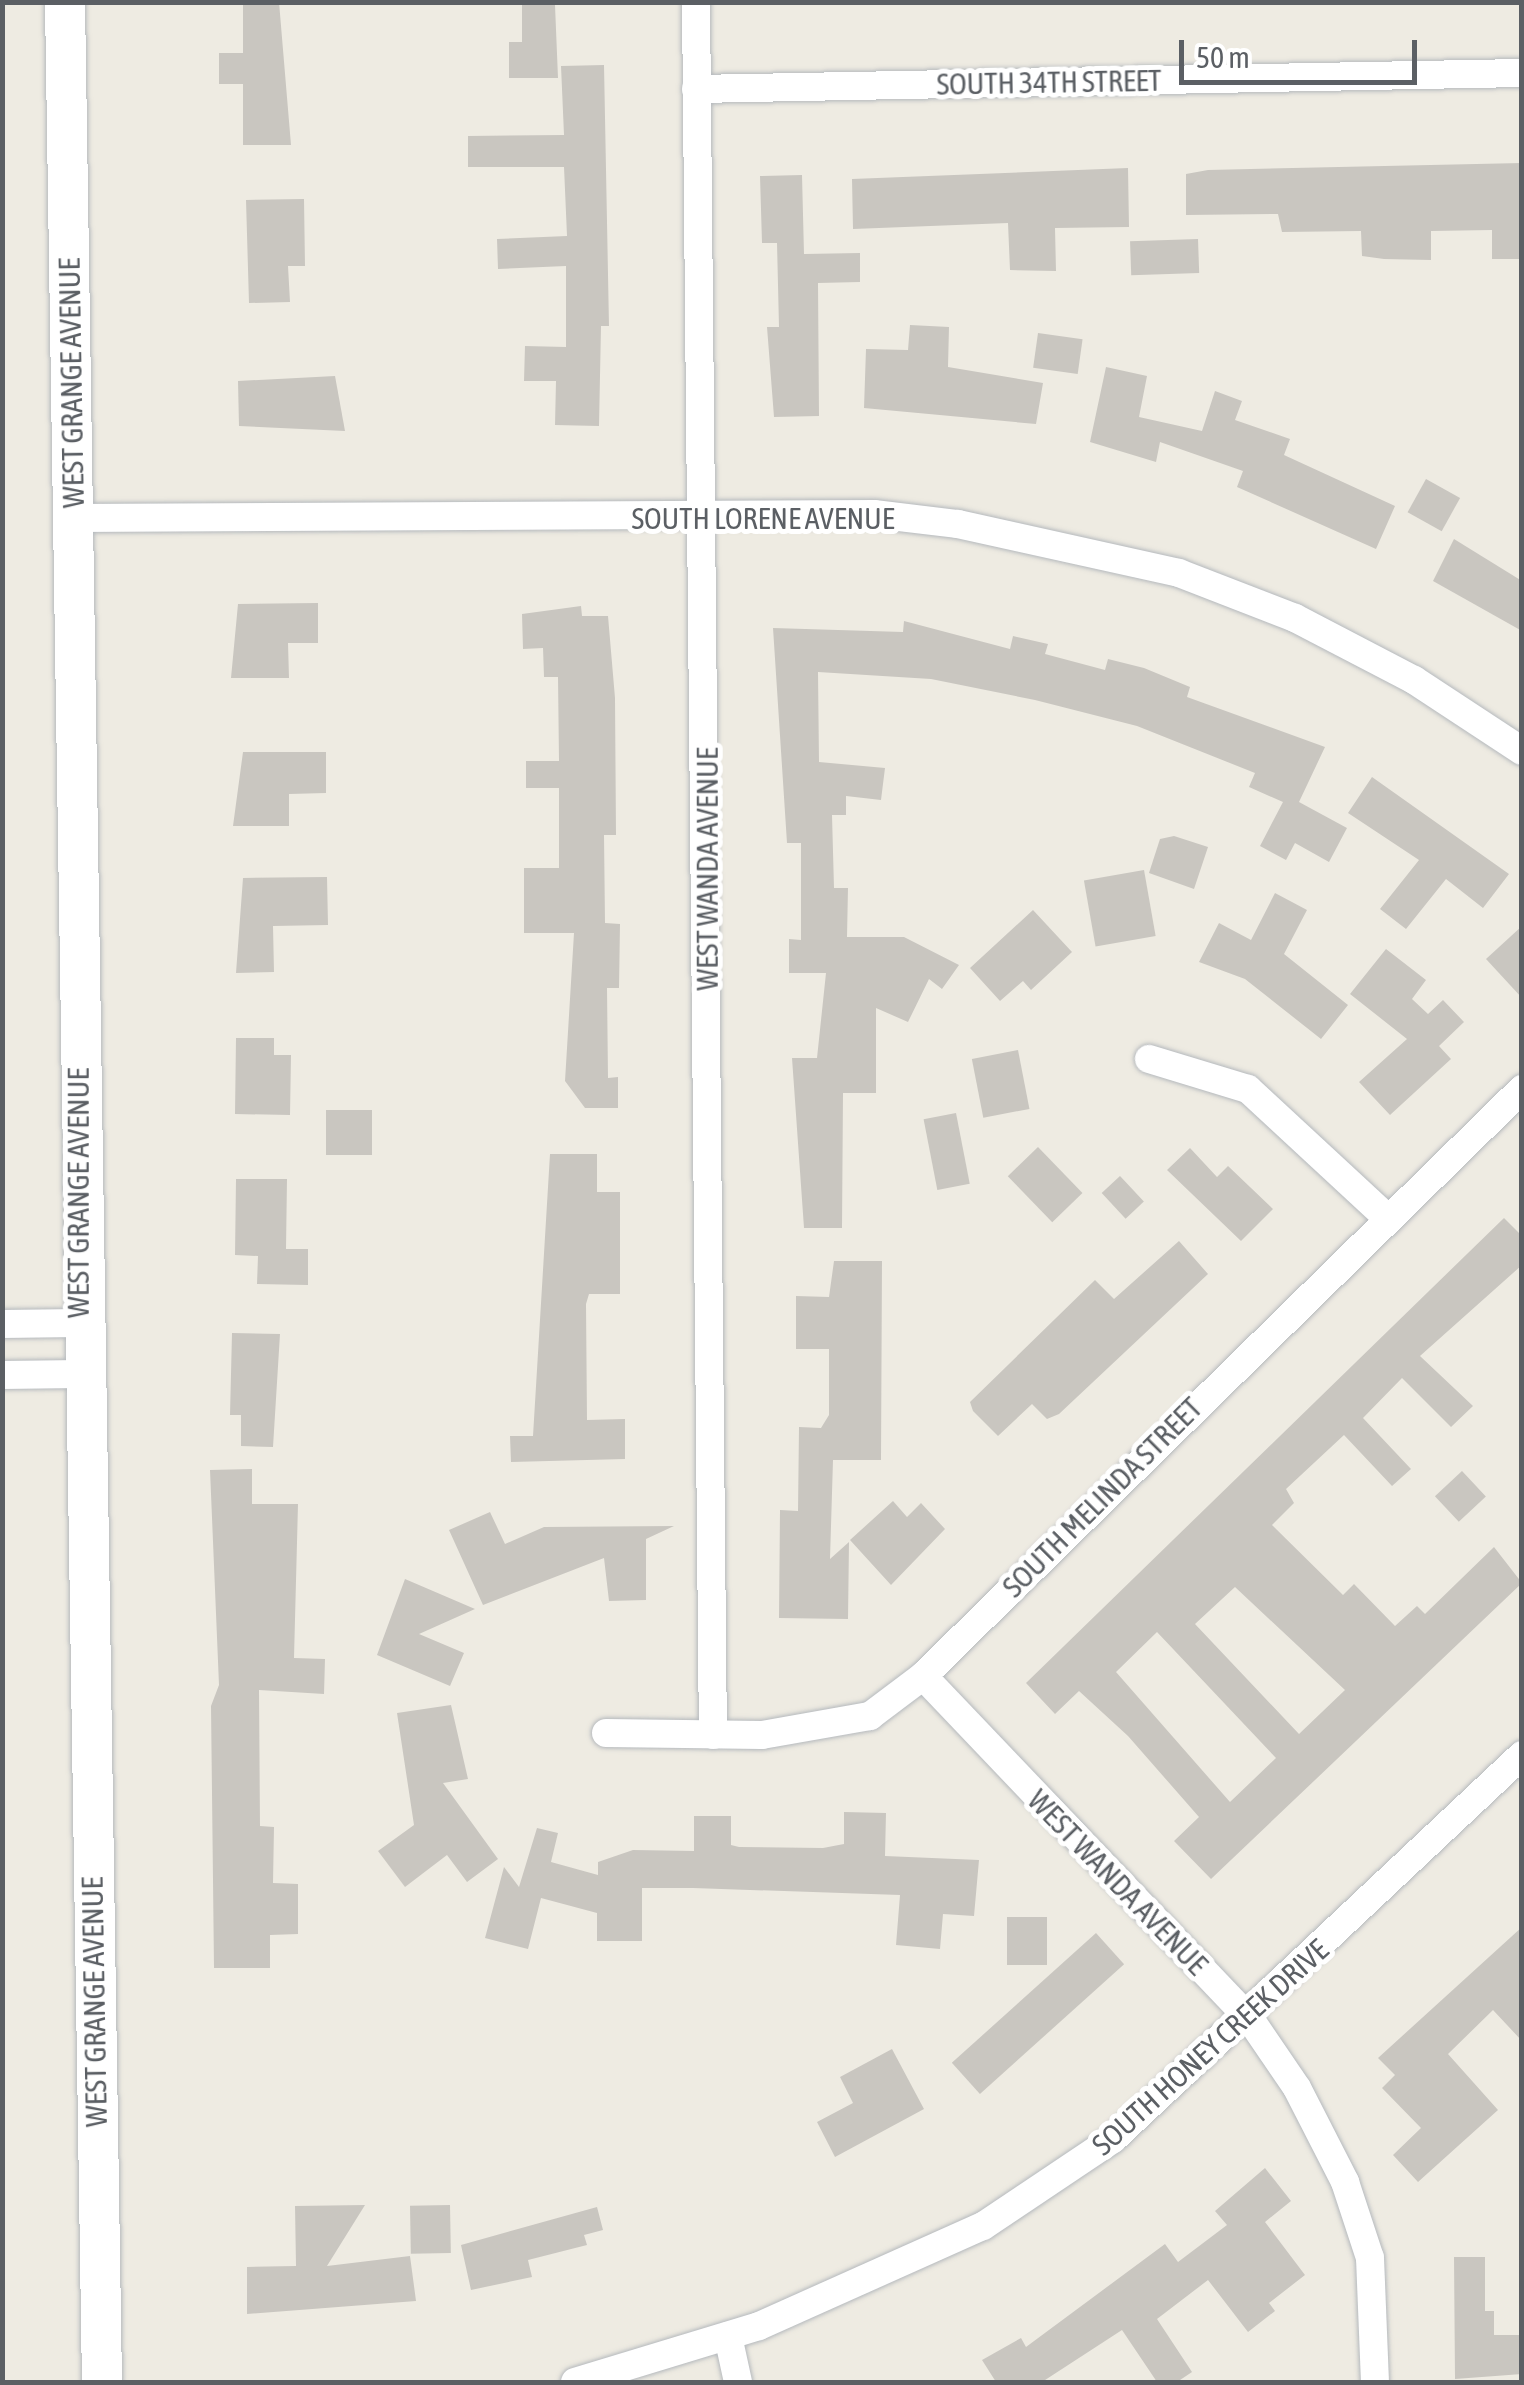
<!DOCTYPE html>
<html>
<head>
<meta charset="utf-8">
<style>
  body { margin:0 }
  #map { position:relative; width:1524px; height:2385px; overflow:hidden; background:#eeebe2; font-family:"Asap Condensed",sans-serif }
  div>[style] { position:absolute }
  [style*='--x'] { left:calc(var(--x)*1px); top:calc(var(--y)*1px); width:calc(var(--w)*1px); rotate:calc(var(--a)*1deg) }
  .building>* { inset:0; background:#c9c6c0; transform-origin:0 0 }
  .roads { filter:drop-shadow(0 0 2px #b5b9bd) drop-shadow(0 0 2px #b5b9bd) }
  .street>* { height:28px; margin:-14px; padding:0 14px; transform-origin:14px; border-radius:14px; background:#fff }
  .secondary>* { height:40px; margin:-20px; padding:0 20px; transform-origin:20px; border-radius:20px; background:#fff }
  span { translate:-50% -50%; white-space:nowrap; text-align:center; line-height:1.15; -webkit-text-stroke:10px #fff; paint-order:stroke }
  .street-label { font-size:30px; color:#5b5f64 }
  .frame { position:absolute; inset:0; border:5px solid #5b5f64; pointer-events:none }
  .scale { position:absolute; left:1179px; top:40px; width:238px; height:45px; box-sizing:border-box; border:5px solid #5b5f64; border-top:0; padding-left:12px; font-size:30px; line-height:35px; white-space:nowrap; color:#5b5f64; -webkit-text-stroke:8px #fff; paint-order:stroke }
</style>
</head>
<body>
<div id="map">
  <div class="building">
    <i style="clip-path:polygon(243px 2px,279px 2px,291px 145px,243px 145px,243px 84px,219px 84px,219px 53px,243px 53px)"></i>
    <i style="clip-path:polygon(522px 5px,555px 5px,558px 78px,509px 78px,509px 42px,522px 42px)"></i>
    <i style="clip-path:polygon(604px 65px,609px 326px,601px 326px,599px 426px,555px 425px,556px 381px,524px 381px,525px 346px,566px 347px,566px 266px,498px 269px,497px 239px,567px 236px,564px 167px,468px 167px,468px 136px,564px 135px,561px 66px)"></i>
    <i style="clip-path:polygon(1522px 163px,1522px 259px,1492px 259px,1492px 230px,1431px 231px,1431px 260px,1384px 259px,1362px 256px,1361px 231px,1282px 232px,1278px 214px,1186px 215px,1186px 174px,1208px 170px)"></i>
    <i style="clip-path:polygon(1128px 168px,1129px 227px,1055px 228px,1056px 271px,1010px 270px,1008px 223px,853px 229px,852px 179px)"></i>
    <i style="clip-path:polygon(802px 175px,804px 254px,860px 253px,860px 282px,818px 283px,819px 416px,774px 417px,767px 327px,779px 327px,777px 243px,762px 243px,760px 176px)"></i>
    <i style="clip-path:polygon(304px 199px,305px 266px,288px 266px,290px 302px,249px 303px,246px 200px)"></i>
    <i style="left:1198px;top:239px;width:34px;height:68px;rotate:88deg"></i>
    <i style="clip-path:polygon(910px 325px,949px 327px,948px 367px,1043px 383px,1036px 424px,864px 408px,866px 349px,908px 350px)"></i>
    <i style="left:1038px;top:333px;width:45px;height:35px;rotate:8deg"></i>
    <i style="clip-path:polygon(1106px 367px,1147px 376px,1139px 417px,1202px 431px,1215px 391px,1242px 401px,1235px 420px,1290px 439px,1284px 455px,1395px 506px,1376px 549px,1237px 487px,1243px 471px,1160px 442px,1156px 462px,1090px 442px)"></i>
    <i style="clip-path:polygon(335px 376px,345px 431px,239px 426px,238px 381px)"></i>
    <i style="left:1426px;top:479px;width:39px;height:38px;rotate:29deg"></i>
    <i style="clip-path:polygon(1454px 539px,1522px 581px,1522px 631px,1433px 581px)"></i>
    <i style="clip-path:polygon(318px 603px,318px 643px,288px 643px,289px 678px,231px 678px,238px 604px)"></i>
    <i style="clip-path:polygon(581px 606px,582px 616px,608px 616px,615px 698px,616px 835px,604px 835px,605px 923px,620px 924px,619px 988px,607px 988px,608px 1078px,618px 1077px,618px 1108px,585px 1108px,565px 1081px,574px 933px,524px 933px,524px 868px,559px 868px,559px 788px,526px 788px,526px 761px,559px 761px,558px 677px,544px 677px,543px 648px,523px 649px,522px 614px)"></i>
    <i style="clip-path:polygon(904px 621px,1010px 649px,1013px 636px,1048px 644px,1045px 654px,1105px 670px,1108px 659px,1144px 668px,1190px 687px,1187px 697px,1325px 747px,1299px 802px,1347px 828px,1329px 862px,1295px 843px,1286px 860px,1260px 846px,1283px 802px,1249px 787px,1255px 773px,1137px 726px,1035px 700px,931px 679px,818px 672px,819px 762px,885px 768px,881px 800px,846px 796px,846px 815px,832px 815px,834px 888px,848px 888px,847px 937px,904px 937px,959px 965px,942px 989px,929px 979px,908px 1022px,876px 1008px,876px 1093px,843px 1093px,842px 1228px,804px 1228px,792px 1058px,817px 1058px,826px 973px,789px 973px,789px 939px,801px 940px,801px 843px,787px 843px,773px 628px,903px 632px)"></i>
    <i style="clip-path:polygon(243px 752px,326px 752px,326px 793px,289px 794px,289px 826px,233px 826px)"></i>
    <i style="clip-path:polygon(1372px 777px,1509px 874px,1483px 908px,1446px 879px,1406px 929px,1380px 909px,1419px 860px,1348px 813px)"></i>
    <i style="clip-path:polygon(1174px 836px,1208px 847px,1194px 889px,1149px 873px,1160px 839px)"></i>
    <i style="left:1144px;top:870px;width:67px;height:61px;rotate:80deg"></i>
    <i style="clip-path:polygon(327px 877px,328px 925px,273px 926px,274px 972px,236px 973px,243px 878px)"></i>
    <i style="clip-path:polygon(1275px 893px,1307px 910px,1284px 954px,1348px 1005px,1321px 1039px,1245px 979px,1199px 962px,1219px 923px,1251px 940px)"></i>
    <i style="clip-path:polygon(1033px 910px,1072px 952px,1031px 990px,1023px 981px,1000px 1001px,970px 968px)"></i>
    <i style="clip-path:polygon(1522px 926px,1522px 998px,1486px 959px)"></i>
    <i style="clip-path:polygon(1386px 949px,1426px 980px,1412px 999px,1428px 1014px,1443px 1000px,1464px 1022px,1439px 1046px,1451px 1059px,1390px 1115px,1359px 1082px,1407px 1039px,1350px 994px)"></i>
    <i style="clip-path:polygon(236px 1038px,274px 1038px,274px 1055px,291px 1055px,290px 1115px,235px 1114px)"></i>
    <i style="left:1018px;top:1050px;width:60px;height:47px;rotate:79deg"></i>
    <i style="left:326px;top:1110px;width:46px;height:45px"></i>
    <i style="left:956px;top:1113px;width:72px;height:33px;rotate:79deg"></i>
    <i style="left:1038px;top:1147px;width:64px;height:42px;rotate:46deg"></i>
    <i style="clip-path:polygon(1190px 1148px,1217px 1177px,1228px 1166px,1273px 1209px,1241px 1241px,1167px 1170px)"></i>
    <i style="clip-path:polygon(550px 1154px,597px 1154px,597px 1192px,620px 1192px,620px 1294px,589px 1294px,586px 1304px,587px 1420px,625px 1419px,625px 1459px,511px 1462px,510px 1436px,533px 1436px)"></i>
    <i style="left:1120px;top:1176px;width:35px;height:25px;rotate:47deg"></i>
    <i style="clip-path:polygon(236px 1179px,287px 1179px,286px 1249px,308px 1249px,308px 1285px,257px 1284px,258px 1256px,235px 1255px)"></i>
    <i style="clip-path:polygon(evenodd,1504px 1218px,1522px 1236px,1522px 1265px,1420px 1356px,1473px 1406px,1451px 1427px,1402px 1378px,1363px 1418px,1411px 1469px,1392px 1486px,1344px 1435px,1286px 1489px,1294px 1503px,1272px 1525px,1343px 1595px,1354px 1584px,1395px 1626px,1417px 1606px,1425px 1614px,1494px 1547px,1522px 1583px,1211px 1879px,1174px 1841px,1199px 1817px,1128px 1736px,1079px 1691px,1055px 1714px,1026px 1683px,1504px 1218px,1235px 1587px,1345px 1690px,1299px 1734px,1195px 1624px,1235px 1587px,1504px 1218px,1157px 1632px,1276px 1758px,1230px 1802px,1116px 1672px,1157px 1632px)"></i>
    <i style="clip-path:polygon(1179px 1241px,1208px 1274px,1059px 1414px,1047px 1419px,1032px 1404px,998px 1436px,973px 1411px,970px 1402px,1095px 1280px,1114px 1299px)"></i>
    <i style="clip-path:polygon(834px 1261px,882px 1261px,881px 1460px,833px 1460px,830px 1559px,849px 1542px,848px 1619px,779px 1618px,780px 1510px,798px 1511px,799px 1427px,821px 1428px,829px 1415px,829px 1349px,796px 1349px,796px 1296px,829px 1297px)"></i>
    <i style="clip-path:polygon(232px 1333px,280px 1334px,273px 1447px,241px 1446px,241px 1415px,230px 1415px)"></i>
    <i style="clip-path:polygon(252px 1469px,252px 1504px,298px 1504px,294px 1658px,325px 1659px,324px 1694px,259px 1690px,260px 1826px,274px 1827px,273px 1883px,298px 1884px,298px 1934px,270px 1935px,270px 1968px,214px 1968px,211px 1706px,219px 1685px,210px 1470px)"></i>
    <i style="left:1462px;top:1471px;width:35px;height:37px;rotate:47deg"></i>
    <i style="clip-path:polygon(893px 1501px,907px 1517px,921px 1503px,945px 1529px,891px 1585px,850px 1540px)"></i>
    <i style="clip-path:polygon(490px 1512px,505px 1544px,544px 1527px,674px 1526px,646px 1539px,646px 1600px,609px 1601px,604px 1558px,483px 1605px,449px 1530px)"></i>
    <i style="clip-path:polygon(405px 1579px,475px 1609px,419px 1634px,464px 1653px,450px 1686px,377px 1655px)"></i>
    <i style="clip-path:polygon(451px 1705px,468px 1779px,443px 1783px,498px 1859px,467px 1882px,447px 1855px,405px 1887px,378px 1851px,414px 1825px,397px 1713px)"></i>
    <i style="clip-path:polygon(844px 1812px,886px 1813px,885px 1856px,979px 1860px,974px 1916px,943px 1914px,940px 1949px,896px 1945px,900px 1895px,693px 1888px,642px 1888px,642px 1941px,597px 1941px,597px 1913px,541px 1898px,528px 1949px,485px 1938px,504px 1867px,519px 1887px,537px 1828px,558px 1833px,551px 1862px,598px 1875px,598px 1862px,633px 1850px,694px 1851px,694px 1816px,731px 1816px,731px 1845px,739px 1847px,823px 1848px,844px 1844px)"></i>
    <i style="left:1007px;top:1917px;width:40px;height:48px"></i>
    <i style="clip-path:polygon(1522px 1927px,1522px 2041px,1493px 2010px,1448px 2054px,1498px 2110px,1418px 2182px,1393px 2155px,1421px 2128px,1382px 2088px,1395px 2075px,1378px 2058px)"></i>
    <i style="left:1096px;top:1933px;width:42px;height:194px;rotate:48deg"></i>
    <i style="clip-path:polygon(892px 2049px,924px 2109px,835px 2157px,817px 2122px,853px 2103px,840px 2077px)"></i>
    <i style="clip-path:polygon(1265px 2168px,1291px 2201px,1265px 2222px,1305px 2275px,1269px 2303px,1275px 2311px,1248px 2332px,1208px 2280px,1157px 2319px,1192px 2372px,1177px 2382px,1157px 2382px,1122px 2330px,1042px 2382px,996px 2382px,982px 2360px,1021px 2338px,1026px 2347px,1165px 2244px,1178px 2262px,1227px 2225px,1215px 2211px)"></i>
    <i style="clip-path:polygon(365px 2205px,327px 2266px,410px 2256px,416px 2301px,247px 2314px,247px 2267px,296px 2266px,295px 2206px)"></i>
    <i style="left:450px;top:2205px;width:48px;height:40px;rotate:89deg"></i>
    <i style="clip-path:polygon(597px 2207px,603px 2230px,584px 2235px,587px 2245px,528px 2260px,532px 2277px,471px 2290px,461px 2245px)"></i>
    <i style="clip-path:polygon(1454px 2257px,1485px 2257px,1485px 2311px,1494px 2311px,1494px 2335px,1522px 2335px,1522px 2374px,1455px 2379px)"></i>
  </div>
  <div class="roads">
    <div class="street">
      <i style="--x:696;--y:2;--w:1733;--a:89.44"></i>
      <i style="--x:696;--y:89;--w:826;--a:-1.11"></i>
      <i style="--x:73;--y:518;--w:801;--a:-0.29"></i>
      <i style="--x:874;--y:514;--w:85;--a:6.8"></i>
      <i style="--x:958;--y:524;--w:226;--a:12.5"></i>
      <i style="--x:1179;--y:573;--w:124;--a:21.2"></i>
      <i style="--x:1295;--y:618;--w:134;--a:27.5"></i>
      <i style="--x:1414;--y:680;--w:129;--a:33.3"></i>
      <i style="--x:1149;--y:1059;--w:103;--a:16.9"></i>
      <i style="--x:1248;--y:1089;--w:188;--a:42.8"></i>
      <i style="--x:2;--y:1324;--w:77;--a:-0.7"></i>
      <i style="--x:2;--y:1375;--w:78;--a:-0.7"></i>
      <i style="--x:923;--y:1676;--w:474;--a:46.4"></i>
      <i style="--x:1250;--y:2019;--w:83;--a:55.7"></i>
      <i style="--x:1297;--y:2088;--w:106;--a:62.9"></i>
      <i style="--x:1345;--y:2182;--w:80;--a:71.8"></i>
      <i style="--x:1370;--y:2258;--w:124;--a:87.7"></i>
      <i style="--x:606;--y:1733;--w:156;--a:0.7"></i>
      <i style="--x:762;--y:1735;--w:110;--a:-10"></i>
      <i style="--x:870;--y:1716;--w:66;--a:-37"></i>
      <i style="--x:923;--y:1676;--w:839;--a:-44.42"></i>
      <i style="--x:728;--y:2336;--w:47;--a:77.7"></i>
      <i style="--x:575;--y:2382;--w:192;--a:-16.9"></i>
      <i style="--x:759;--y:2326;--w:245;--a:-24.1"></i>
      <i style="--x:983;--y:2226;--w:156;--a:-33.8"></i>
      <i style="--x:1113;--y:2139;--w:561;--a:-43.19"></i>
    </div>
    <div class="secondary">
      <i style="--x:65;--y:2;--w:2380;--a:89.11"></i>
    </div>
  </div>
  <div class="street-label">
    <span style="left:1049px;top:82px;rotate:-1deg">SOUTH 34TH STREET</span>
    <span style="left:71px;top:383px;rotate:-91deg">WEST GRANGE AVENUE</span>
    <span style="left:763px;top:518px">SOUTH LORENE AVENUE</span>
    <span style="left:707px;top:869px;rotate:-90deg">WEST WANDA AVENUE</span>
    <span style="left:78px;top:1193px;rotate:-90deg">WEST GRANGE AVENUE</span>
    <span style="left:1102px;top:1497px;rotate:-45deg">SOUTH MELINDA STREET</span>
    <span style="left:1118px;top:1882px;rotate:46deg">WEST WANDA AVENUE</span>
    <span style="left:94px;top:2002px;rotate:-91deg">WEST GRANGE AVENUE</span>
    <span style="left:1210px;top:2047px;rotate:-42deg">SOUTH HONEY CREEK DRIVE</span>
  </div>
  <div class="frame"></div>
  <div class="scale">50 m</div>
</div>
</body>
</html>
